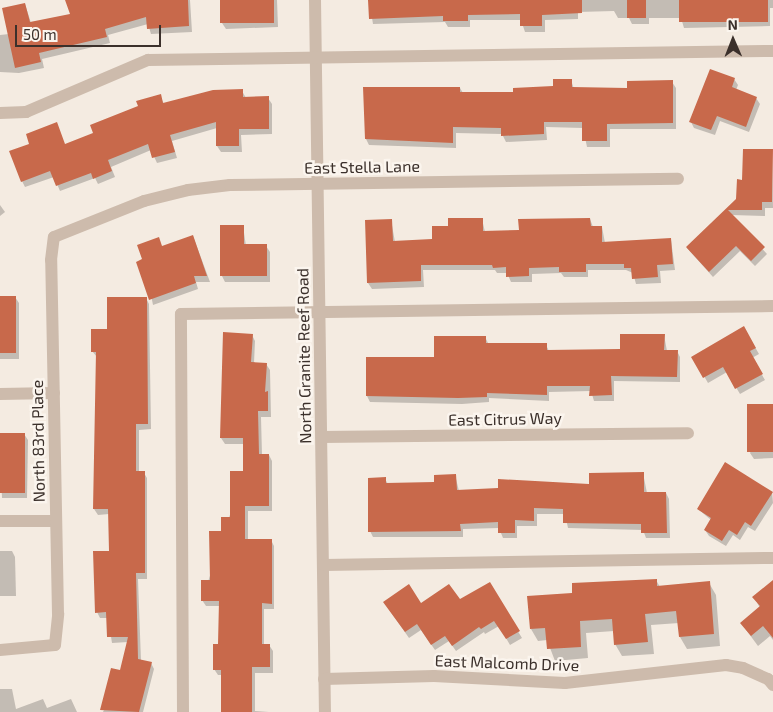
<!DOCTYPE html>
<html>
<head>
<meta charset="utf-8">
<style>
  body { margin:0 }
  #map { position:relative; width:773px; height:712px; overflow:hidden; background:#f4ebe1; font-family:"Exo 2",sans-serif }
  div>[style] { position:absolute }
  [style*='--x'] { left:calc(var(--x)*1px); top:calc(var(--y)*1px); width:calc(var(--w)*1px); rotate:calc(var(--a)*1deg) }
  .shadow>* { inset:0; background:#0003 }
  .building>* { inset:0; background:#c8694b; transform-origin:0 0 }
  .minor>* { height:12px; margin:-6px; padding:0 6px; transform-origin:6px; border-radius:6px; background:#cdbbac }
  span { translate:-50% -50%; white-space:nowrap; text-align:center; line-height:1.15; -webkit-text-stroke:5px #fbf5ee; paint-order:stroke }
  .street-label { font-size:16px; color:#3b302b }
  .north { position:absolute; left:708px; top:15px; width:50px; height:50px; -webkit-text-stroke:4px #fbf5ee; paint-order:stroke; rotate:359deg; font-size:14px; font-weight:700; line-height:20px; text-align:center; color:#3b302b }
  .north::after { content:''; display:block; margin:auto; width:18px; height:22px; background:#3b302b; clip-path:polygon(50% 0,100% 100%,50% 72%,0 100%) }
  .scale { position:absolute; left:15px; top:25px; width:146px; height:22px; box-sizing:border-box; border:2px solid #3b302b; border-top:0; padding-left:6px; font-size:15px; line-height:18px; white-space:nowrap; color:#3b302b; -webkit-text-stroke:4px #fbf5ee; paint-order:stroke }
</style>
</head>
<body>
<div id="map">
  <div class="shadow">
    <i style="clip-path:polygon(67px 0,190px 0,192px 32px,151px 34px,148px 24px,108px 35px,110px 43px,42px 59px,44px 68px,19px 73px,0 72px,0 35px,9px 34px,25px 4px,31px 23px,71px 15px)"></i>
    <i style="clip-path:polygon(221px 0,277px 0,278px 27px,226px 29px,222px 23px)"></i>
    <i style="clip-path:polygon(369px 0,773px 0,773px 8px,770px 8px,770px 26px,684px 28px,681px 18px,649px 18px,649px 24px,632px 24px,629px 18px,618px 18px,614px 11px,578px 12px,578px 19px,545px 20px,545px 32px,525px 32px,521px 20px,470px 20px,470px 27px,448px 27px,445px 22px,373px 24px)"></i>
    <i style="clip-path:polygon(734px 79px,738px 85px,736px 90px,756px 98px,760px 104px,749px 132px,720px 121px,715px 135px,694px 128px,691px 122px)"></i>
    <i style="clip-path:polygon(571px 80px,574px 89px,628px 89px,672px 82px,676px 88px,676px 129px,610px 129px,610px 147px,587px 147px,583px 128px,546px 127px,547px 140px,506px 142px,502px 134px,456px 133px,456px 148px,369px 145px,366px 139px,460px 88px,463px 93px,514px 94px,554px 88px)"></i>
    <i style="clip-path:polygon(242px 91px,246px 98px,268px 98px,272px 104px,272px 134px,241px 135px,242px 152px,221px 152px,217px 146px,217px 128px,172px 141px,177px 158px,157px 163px,151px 150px,111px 167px,115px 177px,98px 184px,95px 178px,60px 191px,54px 177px,25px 187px,22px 181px,65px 145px,95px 134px,160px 96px,164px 104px)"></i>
    <i style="clip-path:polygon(772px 151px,773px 208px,765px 208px,765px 216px,732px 215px,767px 254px,755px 266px,740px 251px,713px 277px,687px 248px,737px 199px,743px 181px)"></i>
    <i style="clip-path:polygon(0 205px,5px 212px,0 216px)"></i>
    <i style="clip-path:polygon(482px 219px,485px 232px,520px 231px,590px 219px,593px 227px,602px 227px,605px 243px,671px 240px,675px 270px,660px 271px,661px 283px,636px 284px,633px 273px,626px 270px,588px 270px,588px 277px,564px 277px,561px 273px,532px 274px,532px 282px,511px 282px,507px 273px,497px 273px,495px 270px,423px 270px,424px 287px,372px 289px,368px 283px,391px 220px,395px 242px,433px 240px,449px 227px)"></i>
    <i style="clip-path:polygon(243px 226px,246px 246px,266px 246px,270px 252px,270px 282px,225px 282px,222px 276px)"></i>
    <i style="clip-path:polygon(193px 236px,210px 282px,196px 282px,198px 289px,153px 305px,144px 260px,158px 239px,162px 247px)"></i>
    <i style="clip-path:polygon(0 297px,15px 297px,19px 303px,19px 359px,0 359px)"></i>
    <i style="clip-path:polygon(146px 298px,149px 304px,151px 429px,139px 430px,139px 473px,144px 473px,147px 478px,147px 579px,138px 579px,141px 661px,151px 663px,154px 669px,143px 712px,103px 712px,121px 672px,128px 642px,112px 643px,108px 618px,100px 618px,97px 612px,110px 552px,109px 514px,98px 515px,94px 509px,97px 357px,92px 351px,108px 330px)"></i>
    <i style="clip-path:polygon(744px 328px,759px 354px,752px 358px,765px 380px,740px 394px,727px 372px,708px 383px,693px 357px)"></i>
    <i style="clip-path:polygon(224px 333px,252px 335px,255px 341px,254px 363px,266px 364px,270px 370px,271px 417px,261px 417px,262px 455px,269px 455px,272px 461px,272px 511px,248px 511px,248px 541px,271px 540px,274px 546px,274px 609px,264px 609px,264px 645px,269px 645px,273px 651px,273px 673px,255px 673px,255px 711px,269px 712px,223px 712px,222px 675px,218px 675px,214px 669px,220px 645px,220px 606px,206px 606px,202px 600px,244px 472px,244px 444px,225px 444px,221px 438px)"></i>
    <i style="clip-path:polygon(664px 335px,667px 351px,677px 351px,680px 357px,680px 382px,614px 381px,614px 401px,594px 401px,591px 391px,549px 392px,549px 401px,489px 398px,489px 402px,462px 404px,370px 402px,367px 396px,435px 359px,485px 337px,489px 345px,546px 345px,549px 351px,622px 350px)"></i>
    <i style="clip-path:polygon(773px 406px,773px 458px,754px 459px,750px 453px)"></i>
    <i style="clip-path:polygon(24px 434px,28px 440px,27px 498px,2px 498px,0 455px)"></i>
    <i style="clip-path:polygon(643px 473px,647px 493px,666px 493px,669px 499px,670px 538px,646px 538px,643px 530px,568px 528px,565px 514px,537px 514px,537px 526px,517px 526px,517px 538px,503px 538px,499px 528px,463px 529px,463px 537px,373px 537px,370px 531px,385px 479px,388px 484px,435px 483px,455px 475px,459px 491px,591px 485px)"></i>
    <i style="clip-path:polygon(772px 492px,773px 503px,755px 531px,748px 527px,740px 540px,733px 535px,726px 546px,709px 536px,705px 530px,711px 520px,698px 509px)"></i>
    <i style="clip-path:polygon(0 551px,12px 551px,15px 557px,16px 596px,0 596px)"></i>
    <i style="clip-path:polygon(656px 580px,660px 587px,709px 583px,716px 595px,720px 646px,687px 649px,680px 637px,679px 623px,651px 625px,654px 654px,622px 656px,615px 644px,614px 631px,586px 633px,588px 658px,555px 661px,547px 640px,538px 641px,531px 629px,574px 594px)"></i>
    <i style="clip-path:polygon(773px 582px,773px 640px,770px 636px,758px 646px,741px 623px,760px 608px,754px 597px)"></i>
    <i style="clip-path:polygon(489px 583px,522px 638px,510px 645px,499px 626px,485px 634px,484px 632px,456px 651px,449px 641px,435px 650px,421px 630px,409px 638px,388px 608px,460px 601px)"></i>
    <i style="clip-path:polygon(0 689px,12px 689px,16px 709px,43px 699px,47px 708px,71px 699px,77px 712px,0 712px)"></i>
  </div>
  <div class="building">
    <i style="clip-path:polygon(65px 0,188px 0,189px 26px,147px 29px,146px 17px,105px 29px,107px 37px,39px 53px,41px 62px,15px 68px,2px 8px,25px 3px,30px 22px,70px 14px)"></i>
    <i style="left:220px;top:0;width:54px;height:23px"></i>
    <i style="clip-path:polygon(368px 0,582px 0,582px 13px,542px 15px,542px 26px,520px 26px,520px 14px,468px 15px,468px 21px,443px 21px,443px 16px,369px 19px)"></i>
    <i style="left:627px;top:0;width:19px;height:18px"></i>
    <i style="left:679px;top:0;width:89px;height:22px"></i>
    <i style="clip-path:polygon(710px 69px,735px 78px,732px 87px,757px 97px,746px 127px,717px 116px,711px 130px,689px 122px)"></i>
    <i style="clip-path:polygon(553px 79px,572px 79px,572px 87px,627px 88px,627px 81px,673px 80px,673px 123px,607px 124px,607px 141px,582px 141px,582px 122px,544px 122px,544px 134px,501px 136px,501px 128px,453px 127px,453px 143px,365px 139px,363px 87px,460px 87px,460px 92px,513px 92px,513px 88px,553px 86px)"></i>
    <i style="clip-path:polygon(243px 89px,243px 97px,269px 96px,269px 129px,239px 129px,239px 146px,216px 146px,216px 122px,170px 135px,175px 152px,152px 158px,148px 144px,108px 160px,112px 171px,93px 179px,91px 173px,56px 186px,50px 171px,21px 182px,9px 151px,29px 144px,26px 134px,57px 122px,65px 144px,93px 133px,90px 125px,138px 106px,136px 101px,161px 94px,163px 103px,213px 90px)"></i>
    <i style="clip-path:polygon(743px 149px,773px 149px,772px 202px,762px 202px,762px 210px,728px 210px,765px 247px,751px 261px,736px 246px,709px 272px,686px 247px,736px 199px,737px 179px,742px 180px)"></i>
    <i style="clip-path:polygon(448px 218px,483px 218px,483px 231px,519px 230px,518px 219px,590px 218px,591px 226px,602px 226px,602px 242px,671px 238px,673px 264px,657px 265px,658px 277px,632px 279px,631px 268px,624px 268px,624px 264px,586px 264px,586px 272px,559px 272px,559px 267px,529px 268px,529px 276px,506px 277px,506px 267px,493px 268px,492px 265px,421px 265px,421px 281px,367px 283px,365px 220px,392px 219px,393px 241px,432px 239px,432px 226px,448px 226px)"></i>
    <i style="clip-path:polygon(220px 225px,244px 225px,244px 244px,267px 244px,267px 276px,220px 276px)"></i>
    <i style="clip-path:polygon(193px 235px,207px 276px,194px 276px,196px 283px,149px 300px,136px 262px,142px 259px,137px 245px,159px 237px,162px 246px)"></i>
    <i style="left:0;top:296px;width:16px;height:57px"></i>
    <i style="clip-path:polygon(107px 297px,147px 297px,148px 424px,136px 424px,136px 471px,145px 471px,145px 573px,136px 573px,138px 659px,152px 662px,139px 712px,100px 710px,111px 668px,120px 670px,128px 637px,107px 637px,106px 612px,95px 613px,93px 551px,109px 551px,108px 509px,93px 509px,96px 352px,91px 352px,91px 329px,107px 329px)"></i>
    <i style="clip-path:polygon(744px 326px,756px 348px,750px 351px,763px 374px,735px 389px,723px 367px,703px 378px,691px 357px)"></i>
    <i style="clip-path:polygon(223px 332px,253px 334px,251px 362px,267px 363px,265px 392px,268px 391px,268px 411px,258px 411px,259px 454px,269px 454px,269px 506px,245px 506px,245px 539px,272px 539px,272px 604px,262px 603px,262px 644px,270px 644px,270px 667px,252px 667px,252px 712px,221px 712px,221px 670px,213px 670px,213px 644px,218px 644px,219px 601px,201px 601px,201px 580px,210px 580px,209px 531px,221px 531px,221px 517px,230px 517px,230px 471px,243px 471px,243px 438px,220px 438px)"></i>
    <i style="clip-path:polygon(620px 334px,665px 334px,664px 350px,678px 350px,677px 377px,611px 376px,612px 395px,589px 396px,590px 386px,547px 386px,547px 395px,487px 393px,487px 397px,458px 398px,366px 396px,366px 357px,434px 357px,434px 336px,486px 336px,486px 343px,547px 343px,547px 350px,620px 349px)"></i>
    <i style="left:773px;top:404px;width:48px;height:26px;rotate:90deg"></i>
    <i style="left:0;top:433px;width:25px;height:60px"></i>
    <i style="clip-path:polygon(725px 462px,773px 492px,751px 526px,745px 522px,737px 535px,729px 530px,722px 541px,704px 530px,711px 518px,697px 509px)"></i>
    <i style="clip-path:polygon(644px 472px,644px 492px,666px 492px,667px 533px,641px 533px,641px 524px,563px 523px,563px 509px,534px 508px,534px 521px,515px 520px,515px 533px,498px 533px,498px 522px,460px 524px,461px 531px,368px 532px,368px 478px,386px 477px,386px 483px,434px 482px,434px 475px,456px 474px,457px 490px,498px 488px,498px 479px,589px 484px,589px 473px)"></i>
    <i style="clip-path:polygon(657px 579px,657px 586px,710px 581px,714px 634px,679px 637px,676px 611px,645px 614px,648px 642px,614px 645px,612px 619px,580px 621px,581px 647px,547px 649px,545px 628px,530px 629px,527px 596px,572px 593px,572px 583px)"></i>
    <i style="clip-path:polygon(773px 580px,773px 638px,763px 626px,751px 636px,740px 623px,760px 606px,752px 597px)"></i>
    <i style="clip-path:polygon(490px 582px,520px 631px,506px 639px,494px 621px,481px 629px,479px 627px,452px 646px,445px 636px,431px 645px,417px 624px,405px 632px,383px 602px,409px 584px,421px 603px,449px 584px,460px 599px)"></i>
  </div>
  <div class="minor">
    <i style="--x:315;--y:0;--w:712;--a:89.2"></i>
    <i style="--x:0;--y:113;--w:26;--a:-2"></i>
    <i style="--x:26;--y:112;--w:133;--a:-23.1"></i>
    <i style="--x:148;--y:60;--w:625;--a:-0.83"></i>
    <i style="--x:0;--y:394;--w:54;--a:-1.1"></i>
    <i style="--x:322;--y:437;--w:366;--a:-0.6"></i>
    <i style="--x:0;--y:521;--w:56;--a:0"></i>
    <i style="--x:324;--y:565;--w:449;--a:-0.9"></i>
    <i style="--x:0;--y:650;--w:55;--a:-5.2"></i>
    <i style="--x:55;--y:645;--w:31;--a:-84"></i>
    <i style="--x:58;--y:614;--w:354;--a:-91.1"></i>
    <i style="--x:51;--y:260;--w:23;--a:-83"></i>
    <i style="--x:54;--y:237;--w:97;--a:-21.8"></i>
    <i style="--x:144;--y:201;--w:45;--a:-14"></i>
    <i style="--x:188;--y:190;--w:42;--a:-6.8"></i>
    <i style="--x:230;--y:185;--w:448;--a:-0.8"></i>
    <i style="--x:324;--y:679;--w:110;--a:-1.6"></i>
    <i style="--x:434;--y:676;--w:131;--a:3.1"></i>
    <i style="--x:565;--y:683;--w:162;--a:-6.4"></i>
    <i style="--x:726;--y:665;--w:17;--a:10"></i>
    <i style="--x:743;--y:668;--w:27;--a:24"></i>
    <i style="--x:768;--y:679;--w:8;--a:50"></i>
    <i style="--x:183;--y:712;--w:398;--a:-90.3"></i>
    <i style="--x:181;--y:314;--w:592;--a:-0.77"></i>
  </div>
  <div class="street-label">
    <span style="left:362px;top:167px;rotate:-1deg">East Stella Lane</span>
    <span style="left:304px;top:356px;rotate:-91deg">North Granite Reef Road</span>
    <span style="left:505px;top:419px;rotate:-1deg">East Citrus Way</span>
    <span style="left:38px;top:441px;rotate:-91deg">North 83rd Place</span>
    <span style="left:507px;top:663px;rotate:2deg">East Malcomb Drive</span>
  </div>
  <div class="north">N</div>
  <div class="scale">50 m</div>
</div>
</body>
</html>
